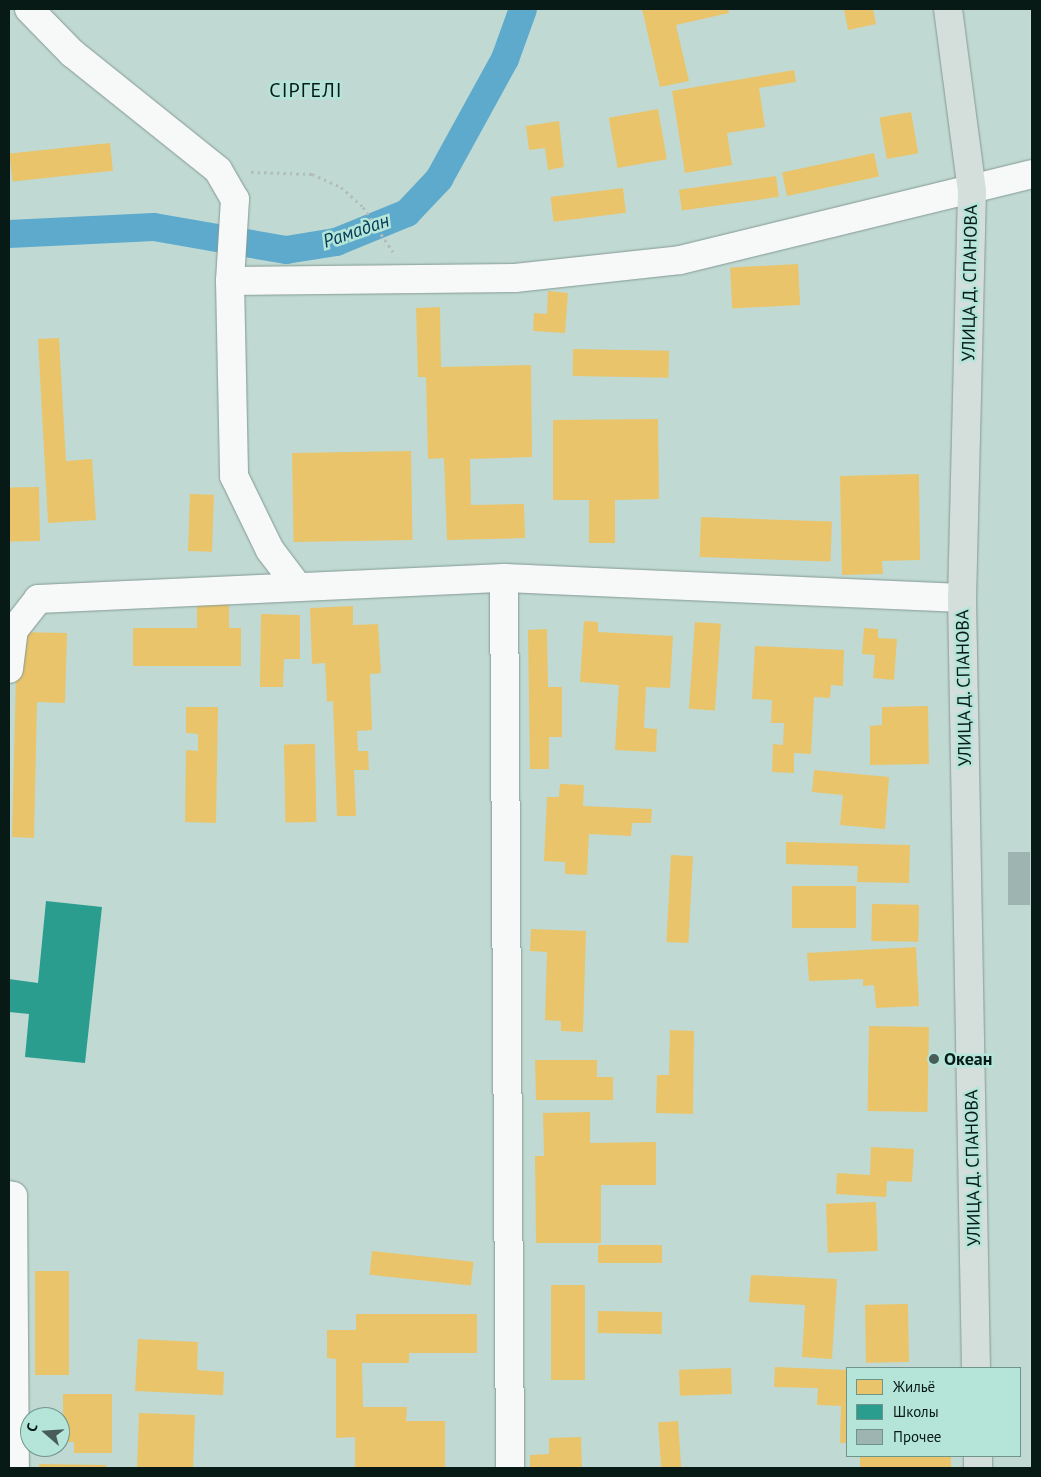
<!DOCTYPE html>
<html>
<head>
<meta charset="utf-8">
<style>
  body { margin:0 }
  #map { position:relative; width:1041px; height:1477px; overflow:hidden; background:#c0dad3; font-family:"PT Sans",sans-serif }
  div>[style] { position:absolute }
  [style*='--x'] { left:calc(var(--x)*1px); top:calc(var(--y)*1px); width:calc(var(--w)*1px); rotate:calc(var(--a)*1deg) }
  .homes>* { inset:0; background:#e9c46a; transform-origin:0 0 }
  .schools>* { inset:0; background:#2a9d8f }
  .canal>* { height:28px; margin:-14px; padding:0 14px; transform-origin:14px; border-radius:14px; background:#5eaacc }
  .building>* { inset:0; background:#9eb4b1; transform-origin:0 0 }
  .path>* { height:3px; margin-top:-1.5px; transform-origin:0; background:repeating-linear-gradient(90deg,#b2bcba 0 2.5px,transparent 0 6.5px) }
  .roads { filter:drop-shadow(0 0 1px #859994) drop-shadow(0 0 1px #859994) }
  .minor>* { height:28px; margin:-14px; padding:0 14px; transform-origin:14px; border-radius:14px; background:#f6f9f8 }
  .major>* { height:28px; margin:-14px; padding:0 14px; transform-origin:14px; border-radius:14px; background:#d4dfdc }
  .dots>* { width:14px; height:14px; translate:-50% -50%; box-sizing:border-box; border:2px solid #b5e5d9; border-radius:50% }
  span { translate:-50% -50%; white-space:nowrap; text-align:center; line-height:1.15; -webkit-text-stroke:5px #b5e5d9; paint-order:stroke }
  .street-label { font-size:18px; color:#071a16 }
  .poi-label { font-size:18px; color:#071a16; font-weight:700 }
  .left { translate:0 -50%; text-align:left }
  .water-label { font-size:19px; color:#033b56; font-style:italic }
  .quarter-label { font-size:20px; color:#071a16; letter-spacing:1px }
  .frame { position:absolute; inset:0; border:10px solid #071a16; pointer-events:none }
  .legend { position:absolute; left:846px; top:1367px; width:175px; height:90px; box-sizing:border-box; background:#b5e5d9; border:1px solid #6f948b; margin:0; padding:6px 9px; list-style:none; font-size:15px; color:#071a16 }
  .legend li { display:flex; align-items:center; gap:10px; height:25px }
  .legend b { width:25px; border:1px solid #6f948b }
  .north { position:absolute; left:20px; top:1407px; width:50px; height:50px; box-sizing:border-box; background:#b5e5d9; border:1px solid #6f948b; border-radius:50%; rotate:289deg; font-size:14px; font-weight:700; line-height:20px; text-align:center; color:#071a16 }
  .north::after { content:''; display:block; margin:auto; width:18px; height:22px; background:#485d58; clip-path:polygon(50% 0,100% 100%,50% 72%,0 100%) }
</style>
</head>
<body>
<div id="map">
  <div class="homes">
    <i style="clip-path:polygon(642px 9px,728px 9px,729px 13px,676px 25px,689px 81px,660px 87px)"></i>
    <i style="clip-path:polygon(844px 9px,873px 9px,876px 24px,848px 30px)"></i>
    <i style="clip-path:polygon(794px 70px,796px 82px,759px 88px,765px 127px,727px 133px,732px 165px,685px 173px,672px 91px)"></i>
    <i style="left:658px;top:109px;width:51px;height:50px;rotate:80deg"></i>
    <i style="left:911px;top:112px;width:42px;height:32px;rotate:80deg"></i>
    <i style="clip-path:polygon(559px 121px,564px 167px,548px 170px,545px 148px,529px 150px,526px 126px)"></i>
    <i style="left:110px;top:143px;width:28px;height:101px;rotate:84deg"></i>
    <i style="left:874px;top:153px;width:24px;height:94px;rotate:78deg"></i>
    <i style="left:776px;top:176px;width:21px;height:98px;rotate:82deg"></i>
    <i style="left:623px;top:188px;width:25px;height:73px;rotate:83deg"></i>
    <i style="left:798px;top:264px;width:41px;height:68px;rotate:87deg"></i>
    <i style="clip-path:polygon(548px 291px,568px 293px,565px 333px,533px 331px,534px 313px,547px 314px)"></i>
    <i style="clip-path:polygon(440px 307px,441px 367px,531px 365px,532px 457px,470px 459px,471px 505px,524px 504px,525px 538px,447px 540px,444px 458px,428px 459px,426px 377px,418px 377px,416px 308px)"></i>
    <i style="clip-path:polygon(59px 338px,66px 461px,92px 459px,96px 520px,48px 523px,38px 339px)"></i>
    <i style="left:573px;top:349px;width:96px;height:27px;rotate:1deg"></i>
    <i style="clip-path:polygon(658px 419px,659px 499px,615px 500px,615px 543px,589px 543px,589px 500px,553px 500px,553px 420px)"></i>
    <i style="left:411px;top:451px;width:89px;height:119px;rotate:89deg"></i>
    <i style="clip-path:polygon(919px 474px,920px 560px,882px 561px,883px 574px,842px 575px,840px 476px)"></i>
    <i style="left:39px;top:487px;width:54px;height:30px;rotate:89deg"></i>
    <i style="left:190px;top:494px;width:24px;height:57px;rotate:2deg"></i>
    <i style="left:701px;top:517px;width:131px;height:40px;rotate:2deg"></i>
    <i style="clip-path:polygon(197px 603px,229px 603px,229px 628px,241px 628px,241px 666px,133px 666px,133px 628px,197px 628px)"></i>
    <i style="clip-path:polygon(353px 606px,353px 625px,378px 624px,381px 673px,370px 674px,372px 730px,357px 731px,358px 751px,368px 751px,369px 770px,354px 770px,356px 816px,337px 816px,333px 701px,327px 702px,325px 663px,312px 664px,310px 608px)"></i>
    <i style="clip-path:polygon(261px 614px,300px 615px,300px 659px,284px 659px,283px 687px,260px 687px)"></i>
    <i style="clip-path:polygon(584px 621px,598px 622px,598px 632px,673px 636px,670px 688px,646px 687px,644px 728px,657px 729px,656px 752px,615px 750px,619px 685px,580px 682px)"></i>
    <i style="left:695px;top:622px;width:26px;height:87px;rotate:4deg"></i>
    <i style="clip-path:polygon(864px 628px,878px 629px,878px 638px,897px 639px,894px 680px,873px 678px,875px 655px,862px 654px)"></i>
    <i style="clip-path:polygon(547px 629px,548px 687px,562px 687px,562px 737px,549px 737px,549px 769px,530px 769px,528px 630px)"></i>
    <i style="clip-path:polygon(17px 632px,67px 633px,65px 703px,37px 702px,34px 838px,12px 837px)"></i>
    <i style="clip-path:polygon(755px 646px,844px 650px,843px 686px,831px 685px,830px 698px,814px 697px,811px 754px,794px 753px,794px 773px,772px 772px,773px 744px,783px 745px,784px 723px,771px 723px,772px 700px,752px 699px)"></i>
    <i style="clip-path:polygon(928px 706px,929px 764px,870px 765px,870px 726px,882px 725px,882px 707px)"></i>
    <i style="clip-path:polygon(186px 707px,218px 707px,216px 823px,185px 822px,186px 750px,198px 751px,198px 734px,186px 733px)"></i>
    <i style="left:315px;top:744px;width:78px;height:31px;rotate:89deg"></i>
    <i style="clip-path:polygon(814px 770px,889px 777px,885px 829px,840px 825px,843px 795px,812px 792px)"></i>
    <i style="clip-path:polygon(560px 784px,584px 785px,583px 806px,652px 809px,651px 823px,632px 823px,631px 836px,589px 834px,587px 875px,565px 874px,565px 862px,544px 861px,547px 797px,559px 797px)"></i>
    <i style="clip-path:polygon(786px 842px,910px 845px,909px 883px,857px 882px,858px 866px,786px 864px)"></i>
    <i style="left:671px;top:855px;width:22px;height:87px;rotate:3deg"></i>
    <i style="left:792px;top:886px;width:64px;height:42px"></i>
    <i style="left:872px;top:904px;width:47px;height:37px;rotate:1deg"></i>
    <i style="clip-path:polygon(531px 929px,586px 931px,583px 1032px,561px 1031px,561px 1021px,545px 1020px,547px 952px,530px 951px)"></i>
    <i style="clip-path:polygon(916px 947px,919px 1006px,876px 1008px,874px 985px,863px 986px,863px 979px,809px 981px,807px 953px)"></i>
    <i style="left:869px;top:1026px;width:60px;height:85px;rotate:1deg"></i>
    <i style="clip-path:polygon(670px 1030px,694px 1031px,693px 1114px,656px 1113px,657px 1075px,669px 1075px)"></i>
    <i style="clip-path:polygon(535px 1060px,597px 1060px,597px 1077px,613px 1077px,613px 1100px,536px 1100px)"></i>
    <i style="clip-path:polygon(590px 1112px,590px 1143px,656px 1142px,656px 1185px,601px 1185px,601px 1243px,536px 1243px,535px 1156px,544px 1156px,543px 1113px)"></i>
    <i style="clip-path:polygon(871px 1147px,914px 1149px,912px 1182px,887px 1181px,886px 1197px,836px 1194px,837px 1173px,870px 1175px)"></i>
    <i style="left:876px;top:1202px;width:49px;height:50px;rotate:88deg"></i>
    <i style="left:662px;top:1245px;width:18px;height:64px;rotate:90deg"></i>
    <i style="left:372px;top:1251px;width:102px;height:24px;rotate:6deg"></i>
    <i style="left:35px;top:1271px;width:34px;height:104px"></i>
    <i style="clip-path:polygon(751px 1275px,837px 1279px,832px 1359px,802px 1357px,805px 1305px,749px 1302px)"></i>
    <i style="left:551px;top:1285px;width:34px;height:95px"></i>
    <i style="left:908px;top:1304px;width:58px;height:43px;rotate:89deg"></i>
    <i style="left:598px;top:1311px;width:64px;height:22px;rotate:1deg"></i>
    <i style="clip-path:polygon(356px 1314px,477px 1314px,477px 1353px,409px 1353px,409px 1363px,362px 1363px,363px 1407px,407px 1407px,406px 1421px,445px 1421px,445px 1468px,355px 1468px,355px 1437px,336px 1438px,336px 1359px,327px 1358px,327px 1330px,356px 1330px)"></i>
    <i style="clip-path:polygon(138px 1339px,198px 1342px,197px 1370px,224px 1372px,223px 1395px,135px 1391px)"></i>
    <i style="clip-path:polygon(775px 1367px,847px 1370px,847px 1443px,840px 1443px,841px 1406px,817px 1405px,818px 1388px,774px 1387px)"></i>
    <i style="left:731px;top:1368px;width:26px;height:52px;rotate:88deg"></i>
    <i style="clip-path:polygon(63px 1394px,112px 1394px,112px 1453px,74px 1453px,74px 1442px,63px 1442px)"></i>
    <i style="left:139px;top:1413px;width:56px;height:55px;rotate:2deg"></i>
    <i style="left:678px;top:1421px;width:47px;height:20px;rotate:86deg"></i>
    <i style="clip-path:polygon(581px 1437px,582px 1468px,530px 1468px,530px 1455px,549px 1454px,549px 1438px)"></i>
    <i style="left:860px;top:1456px;width:91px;height:14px"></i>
    <i style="clip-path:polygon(39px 1464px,106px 1465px,106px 1468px,39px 1468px)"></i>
  </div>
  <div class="schools">
    <i style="clip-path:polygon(46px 901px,102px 907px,85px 1063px,25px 1057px,29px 1014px,9px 1012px,9px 979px,38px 983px)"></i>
  </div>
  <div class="canal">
    <i style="--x:9;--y:234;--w:145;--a:-2.8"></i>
    <i style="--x:154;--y:227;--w:134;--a:9.9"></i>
    <i style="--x:286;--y:250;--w:51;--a:-9.1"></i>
    <i style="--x:336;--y:242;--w:77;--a:-22.2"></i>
    <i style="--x:407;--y:213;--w:47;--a:-46.7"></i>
    <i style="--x:439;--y:179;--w:137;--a:-61.2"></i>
    <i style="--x:505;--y:59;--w:53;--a:-70.2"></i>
  </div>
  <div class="building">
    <i style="left:1030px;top:852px;width:53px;height:22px;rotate:90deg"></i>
  </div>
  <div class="path">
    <i style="--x:251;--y:172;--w:61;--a:1.9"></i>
    <i style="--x:312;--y:174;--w:32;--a:24"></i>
    <i style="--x:341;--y:187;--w:30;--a:42"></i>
    <i style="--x:363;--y:207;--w:54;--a:56.3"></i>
  </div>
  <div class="roads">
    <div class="minor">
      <i style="--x:29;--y:9;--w:62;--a:45.7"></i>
      <i style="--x:72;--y:53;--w:187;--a:38.7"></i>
      <i style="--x:218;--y:170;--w:34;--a:60"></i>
      <i style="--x:235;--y:199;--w:82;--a:93.5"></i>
      <i style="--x:230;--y:281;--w:195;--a:88.8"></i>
      <i style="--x:234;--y:476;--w:82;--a:64.1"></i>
      <i style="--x:270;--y:550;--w:46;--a:52.9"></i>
      <i style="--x:230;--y:281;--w:285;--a:-0.6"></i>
      <i style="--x:515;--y:278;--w:166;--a:-6.2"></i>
      <i style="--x:680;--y:260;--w:362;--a:-13.7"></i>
      <i style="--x:504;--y:578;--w:890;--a:89.61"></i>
      <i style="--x:9;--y:669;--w:39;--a:-83"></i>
      <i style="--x:14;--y:630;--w:39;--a:-52"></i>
      <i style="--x:38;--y:599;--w:466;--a:-2.6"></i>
      <i style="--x:504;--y:578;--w:458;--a:2.5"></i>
      <i style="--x:9;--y:1195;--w:4;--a:14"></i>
      <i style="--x:13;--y:1196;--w:272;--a:89.6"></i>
    </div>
    <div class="major">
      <i style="--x:948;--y:9;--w:184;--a:82.5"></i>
      <i style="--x:972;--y:191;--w:407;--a:91.4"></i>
      <i style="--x:962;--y:598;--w:770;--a:88.96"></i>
      <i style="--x:978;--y:1456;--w:12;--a:90"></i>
    </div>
  </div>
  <div class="dots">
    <i style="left:934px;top:1059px;background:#485d58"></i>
  </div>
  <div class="street-label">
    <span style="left:970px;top:283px;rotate:-89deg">УЛИЦА Д. СПАНОВА</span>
    <span style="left:964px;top:688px;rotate:-91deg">УЛИЦА Д. СПАНОВА</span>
    <span style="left:973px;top:1168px;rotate:-91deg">УЛИЦА Д. СПАНОВА</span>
  </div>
  <div class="poi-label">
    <span class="left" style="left:944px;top:1059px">Океан</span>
  </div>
  <div class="water-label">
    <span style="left:356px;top:231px;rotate:-19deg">Рамадан</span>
  </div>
  <div class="quarter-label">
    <span style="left:306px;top:90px">СІРГЕЛІ</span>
  </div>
  <div class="frame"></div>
  <ul class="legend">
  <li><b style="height:14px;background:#e9c46a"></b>Жильё</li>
  <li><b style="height:14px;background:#2a9d8f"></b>Школы</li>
  <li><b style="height:14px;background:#9eb4b1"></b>Прочее</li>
  </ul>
  <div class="north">С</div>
</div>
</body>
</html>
